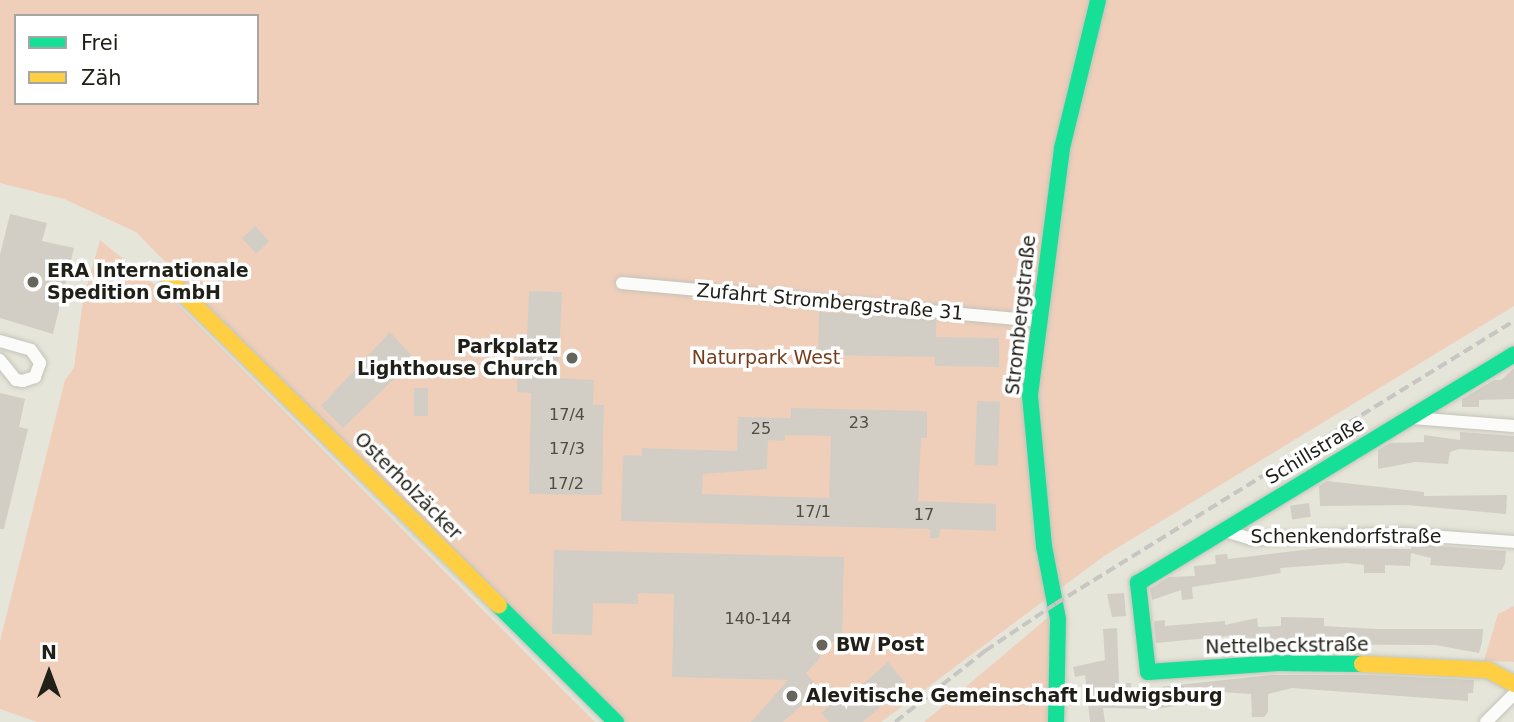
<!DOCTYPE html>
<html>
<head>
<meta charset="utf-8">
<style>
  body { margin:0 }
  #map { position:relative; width:1514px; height:722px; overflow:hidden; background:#e6e5d9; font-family:"DejaVu Sans",sans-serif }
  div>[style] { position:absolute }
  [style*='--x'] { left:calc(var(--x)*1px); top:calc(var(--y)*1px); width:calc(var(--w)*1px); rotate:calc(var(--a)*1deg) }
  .green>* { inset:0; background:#efcfba }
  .building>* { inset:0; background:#d2cec5; transform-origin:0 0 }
  .roads { filter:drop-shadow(0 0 2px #c4c3ba) drop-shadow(0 0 2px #c4c3ba) }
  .street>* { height:12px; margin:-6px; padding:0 6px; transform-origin:6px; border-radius:6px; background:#fbfbf9 }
  .fast>* { height:16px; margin:-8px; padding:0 8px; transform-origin:8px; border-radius:8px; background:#16e098 }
  .slow>* { height:16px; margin:-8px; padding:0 8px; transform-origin:8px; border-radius:8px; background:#ffcf43 }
  .rail>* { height:3.5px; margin-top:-1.75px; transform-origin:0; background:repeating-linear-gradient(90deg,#c7c6c3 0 10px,transparent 0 15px) }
  .dots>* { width:19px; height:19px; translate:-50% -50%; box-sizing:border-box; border:4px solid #fff; border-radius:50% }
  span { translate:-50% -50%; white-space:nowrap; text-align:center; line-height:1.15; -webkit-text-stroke:7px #fff; paint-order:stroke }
  .number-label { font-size:16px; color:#4e4c44 }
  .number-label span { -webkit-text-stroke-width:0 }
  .poi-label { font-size:19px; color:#212018; font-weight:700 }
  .left { translate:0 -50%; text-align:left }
  .right { translate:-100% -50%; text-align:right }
  .street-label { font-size:19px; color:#212018 }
  .park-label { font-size:19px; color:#773c1b }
  .legend { position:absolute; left:14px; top:14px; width:245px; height:91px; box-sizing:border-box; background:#fff; border:2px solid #a6a6a3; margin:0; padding:9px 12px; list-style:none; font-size:21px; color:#212018 }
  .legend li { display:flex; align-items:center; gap:14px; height:35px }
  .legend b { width:35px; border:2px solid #a6a6a3 }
  .north { position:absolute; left:14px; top:638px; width:70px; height:70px; -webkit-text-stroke:5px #fff; paint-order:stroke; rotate:0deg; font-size:19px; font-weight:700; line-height:28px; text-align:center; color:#212018 }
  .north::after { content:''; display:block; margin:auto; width:24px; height:32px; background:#212018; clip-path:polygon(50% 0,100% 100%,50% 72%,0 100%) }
</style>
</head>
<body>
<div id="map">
  <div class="green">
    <i style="clip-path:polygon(evenodd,0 0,1514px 0,1514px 306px,1104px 556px,881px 722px,625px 722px,212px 310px,170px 281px,177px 274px,136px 232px,64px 199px,0 183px,0 0,16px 16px,257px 16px,257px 103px,16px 103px,16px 16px)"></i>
    <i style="clip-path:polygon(100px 240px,170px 297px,595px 722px,37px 722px,0 709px,0 641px,65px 380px,74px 368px,83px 300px)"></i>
    <i style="clip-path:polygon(1514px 606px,1514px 662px,1484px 661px,1498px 614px)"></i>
    <i style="clip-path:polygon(1052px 614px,1048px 722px,924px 722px)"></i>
  </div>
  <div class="building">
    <i style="clip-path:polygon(10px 214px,47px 223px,42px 241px,74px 248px,53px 334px,0 318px,0 255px)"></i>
    <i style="left:255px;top:226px;width:21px;height:18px;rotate:47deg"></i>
    <i style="left:221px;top:263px;width:16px;height:14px;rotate:47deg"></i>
    <i style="clip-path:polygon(529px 291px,562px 292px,558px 378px,594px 380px,593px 405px,604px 405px,602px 495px,529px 494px,531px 393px,517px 392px,519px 338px,527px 338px)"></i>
    <i style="clip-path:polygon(819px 312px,936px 320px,936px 337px,999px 338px,999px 367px,935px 366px,935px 357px,818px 355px)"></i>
    <i style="clip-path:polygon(390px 332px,415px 359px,343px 428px,321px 406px)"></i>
    <i style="clip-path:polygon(1514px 368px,1514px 399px,1479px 400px,1479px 407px,1462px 407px,1462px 399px,1494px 380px,1501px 380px)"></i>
    <i style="left:414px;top:388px;width:14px;height:28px"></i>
    <i style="clip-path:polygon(0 393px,25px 399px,19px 427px,28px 429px,4px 529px,0 529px)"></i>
    <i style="left:977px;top:401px;width:23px;height:64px;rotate:2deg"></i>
    <i style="clip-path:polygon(evenodd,791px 408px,927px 411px,927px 438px,921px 438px,918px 501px,996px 504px,996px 531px,940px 529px,939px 538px,930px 538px,930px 529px,621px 521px,623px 455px,642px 456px,642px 448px,737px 451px,738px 417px,791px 418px,791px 408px,785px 435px,831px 436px,829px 498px,702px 494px,703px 474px,767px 469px,768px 440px,785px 441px,785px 435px)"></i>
    <i style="clip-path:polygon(1460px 432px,1514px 436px,1514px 452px,1459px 449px,1450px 452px,1448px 464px,1415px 462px,1378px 469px,1378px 450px,1390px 443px,1424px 442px,1424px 435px,1460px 440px)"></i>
    <i style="clip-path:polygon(1327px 481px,1424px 492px,1424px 496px,1507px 495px,1506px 514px,1407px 505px,1320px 506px,1319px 486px)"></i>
    <i style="left:1309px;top:503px;width:14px;height:19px;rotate:82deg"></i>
    <i style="clip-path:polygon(1411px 544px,1506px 551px,1505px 563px,1502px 570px,1430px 565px,1431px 558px,1411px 553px,1410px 566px,1385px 565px,1385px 573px,1364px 573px,1364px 565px,1347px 563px,1280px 568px,1281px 573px,1192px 587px,1193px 599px,1182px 600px,1181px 590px,1152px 600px,1150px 589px,1169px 577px,1195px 576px,1194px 566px,1216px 564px,1215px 555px,1227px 554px,1228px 559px,1319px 548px,1411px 549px)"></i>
    <i style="clip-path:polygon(554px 550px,844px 557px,842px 642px,820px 642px,820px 658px,806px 673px,820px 689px,783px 722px,751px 722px,788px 680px,672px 677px,674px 594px,638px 593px,638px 604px,593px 603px,592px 635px,552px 634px)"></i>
    <i style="clip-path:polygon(1124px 593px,1126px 616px,1112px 617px,1107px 594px)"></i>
    <i style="clip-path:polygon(1281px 617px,1324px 618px,1324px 626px,1376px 629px,1483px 629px,1482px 642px,1479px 653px,1435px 645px,1229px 644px,1229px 636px,1156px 643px,1154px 621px,1165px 620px,1165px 626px,1225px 621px,1225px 625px,1257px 618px,1258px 627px,1281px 626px)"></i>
    <i style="clip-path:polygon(1117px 628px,1119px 683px,1131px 683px,1131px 690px,1271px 675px,1370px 675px,1474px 680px,1473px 693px,1468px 693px,1468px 701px,1292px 688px,1268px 694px,1268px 712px,1264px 717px,1252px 717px,1251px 694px,1220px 692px,1220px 699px,1156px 709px,1103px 708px,1105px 722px,1090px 722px,1085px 675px,1075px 677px,1073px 667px,1105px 660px,1103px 629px)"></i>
    <i style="clip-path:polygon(888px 662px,906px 684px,863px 722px,829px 722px,821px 713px,842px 694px,846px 699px)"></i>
  </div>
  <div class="roads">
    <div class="street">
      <i style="--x:622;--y:283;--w:418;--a:5.2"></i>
      <i style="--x:0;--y:341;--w:32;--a:16"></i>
      <i style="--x:31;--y:350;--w:16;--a:55"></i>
      <i style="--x:40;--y:363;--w:15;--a:110"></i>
      <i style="--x:35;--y:377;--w:13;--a:162"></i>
      <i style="--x:23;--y:381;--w:7;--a:-172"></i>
      <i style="--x:16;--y:380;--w:26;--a:-129"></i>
      <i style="--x:1412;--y:418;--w:102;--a:4.5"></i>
      <i style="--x:1222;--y:530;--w:30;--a:17"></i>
      <i style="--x:1251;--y:539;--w:150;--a:-1.9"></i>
      <i style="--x:1401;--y:534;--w:113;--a:4"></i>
      <i style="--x:1486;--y:722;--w:40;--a:-45"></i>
    </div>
    <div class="fast">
      <i style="--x:499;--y:606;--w:165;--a:44.8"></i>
      <i style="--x:1362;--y:664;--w:84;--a:-179.3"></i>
      <i style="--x:1278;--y:663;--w:130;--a:176"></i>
      <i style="--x:1148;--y:672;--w:90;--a:-96.4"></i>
      <i style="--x:1138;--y:583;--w:440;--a:-31.3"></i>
      <i style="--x:1056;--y:722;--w:103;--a:-88.9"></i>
      <i style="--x:1058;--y:619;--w:74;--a:-100.9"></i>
      <i style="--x:1044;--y:546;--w:152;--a:-95.3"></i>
      <i style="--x:1030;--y:395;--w:249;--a:-82.6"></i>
      <i style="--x:1062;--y:148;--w:152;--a:-76.3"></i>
    </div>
    <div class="slow">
      <i style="--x:170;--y:281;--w:462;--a:44.6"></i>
      <i style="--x:1362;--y:664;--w:126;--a:2.7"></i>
      <i style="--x:1488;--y:670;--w:30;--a:28"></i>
    </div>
  </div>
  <div class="rail">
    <i style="--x:895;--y:722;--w:115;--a:-38.3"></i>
    <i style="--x:985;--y:651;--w:84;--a:-33.9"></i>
    <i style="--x:1055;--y:604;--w:539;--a:-31.66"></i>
  </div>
  <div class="dots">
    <i style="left:33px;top:282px;background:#66655c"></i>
    <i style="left:572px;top:358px;background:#66655c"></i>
    <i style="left:822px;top:645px;background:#66655c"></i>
    <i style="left:792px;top:696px;background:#66655c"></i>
  </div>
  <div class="number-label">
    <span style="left:567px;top:415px">17/4</span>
    <span style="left:859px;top:423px">23</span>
    <span style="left:761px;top:429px">25</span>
    <span style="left:567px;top:449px">17/3</span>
    <span style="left:566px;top:484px">17/2</span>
    <span style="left:813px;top:512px">17/1</span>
    <span style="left:924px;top:515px">17</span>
    <span style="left:758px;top:619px">140-144</span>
  </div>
  <div class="poi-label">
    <span class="left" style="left:47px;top:282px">ERA Internationale<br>Spedition GmbH</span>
    <span class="right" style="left:558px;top:358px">Parkplatz<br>Lighthouse Church</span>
    <span class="left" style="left:836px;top:645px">BW Post</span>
    <span class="left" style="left:806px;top:696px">Alevitische Gemeinschaft Ludwigsburg</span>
  </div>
  <div class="street-label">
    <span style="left:830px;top:302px;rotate:5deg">Zufahrt Strombergstraße 31</span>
    <span style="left:1021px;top:315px;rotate:-84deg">Strombergstraße</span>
    <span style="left:1315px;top:451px;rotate:-31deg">Schillstraße</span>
    <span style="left:408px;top:486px;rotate:45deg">Osterholzäcker</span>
    <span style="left:1346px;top:537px">Schenkendorfstraße</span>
    <span style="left:1287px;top:646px;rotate:-1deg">Nettelbeckstraße</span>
  </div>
  <div class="park-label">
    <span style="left:766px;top:358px">Naturpark West</span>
  </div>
  <ul class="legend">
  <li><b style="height:9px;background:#16e098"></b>Frei</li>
  <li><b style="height:9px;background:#ffcf43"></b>Zäh</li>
  </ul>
  <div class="north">N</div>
</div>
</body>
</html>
